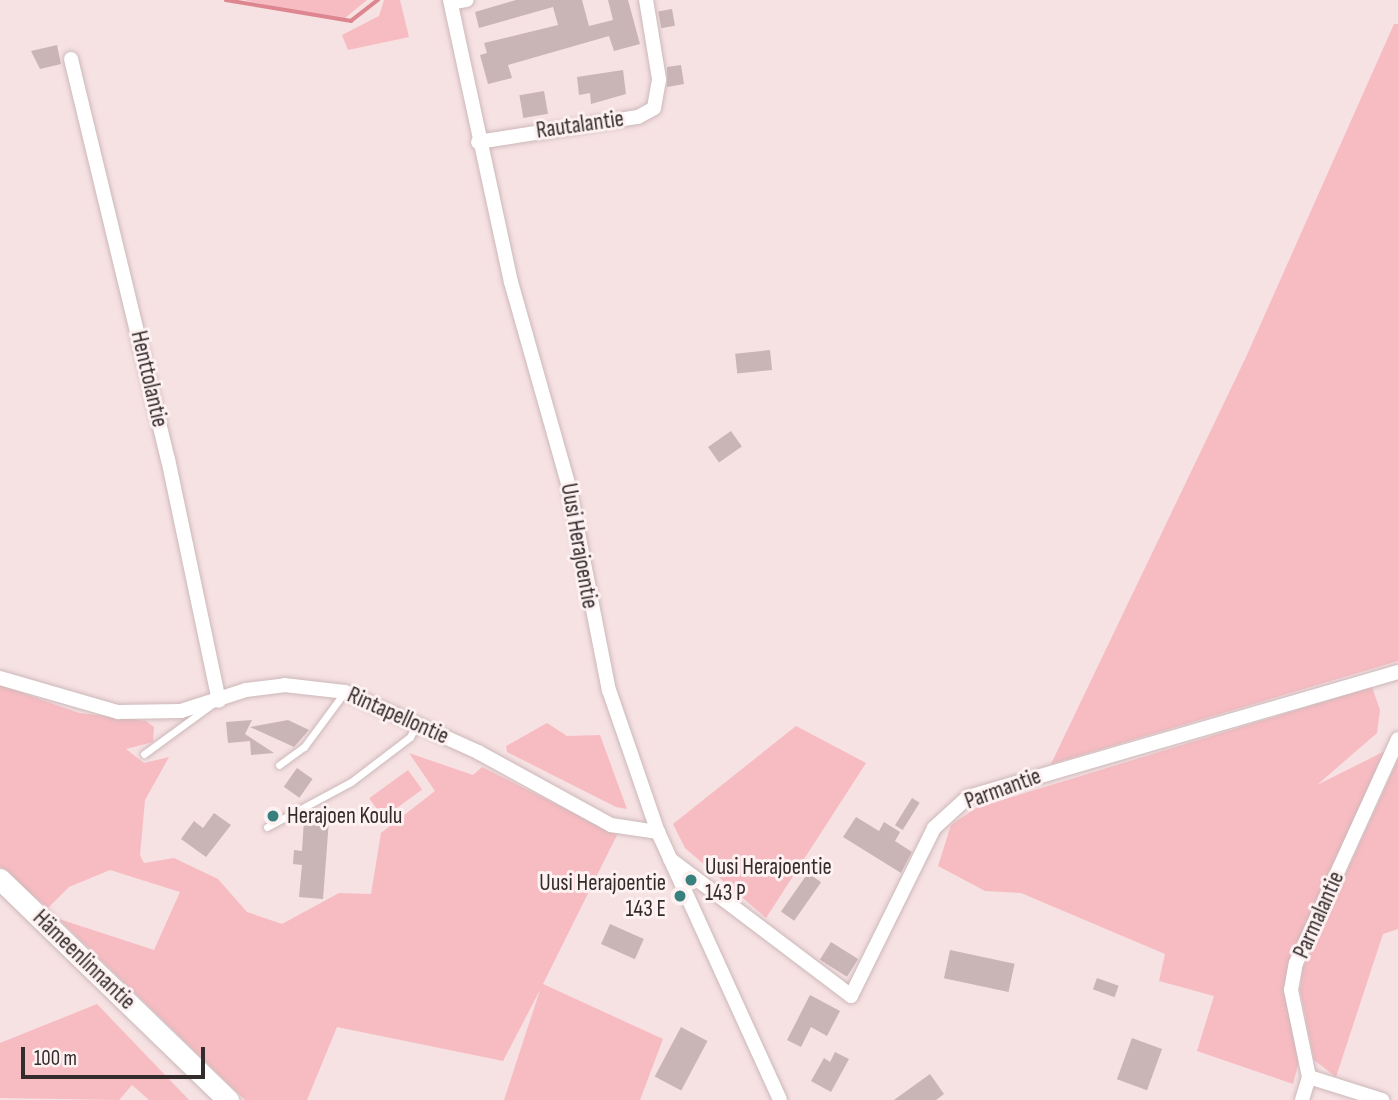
<!DOCTYPE html>
<html>
<head>
<meta charset="utf-8">
<style>
  body { margin:0 }
  #map { position:relative; width:1398px; height:1100px; overflow:hidden; background:#f6e1e3; font-family:"Sofia Sans Condensed",sans-serif }
  div>[style] { position:absolute }
  [style*='--x'] { left:calc(var(--x)*1px); top:calc(var(--y)*1px); width:calc(var(--w)*1px); rotate:calc(var(--a)*1deg) }
  .green>* { inset:0; background:#f7bcc2; transform-origin:0 0 }
  .stream>* { height:3.5px; margin:-1.75px; padding:0 1.75px; transform-origin:1.75px; border-radius:1.75px; background:#dd8690 }
  .building>* { inset:0; background:#c9b4b6; transform-origin:0 0 }
  .roads { filter:drop-shadow(0 0 2px #ccb8b9) drop-shadow(0 0 2px #ccb8b9) }
  .service>* { height:7px; margin:-3.5px; padding:0 3.5px; transform-origin:3.5px; border-radius:3.5px; background:#fff }
  .minor>* { height:14px; margin:-7px; padding:0 7px; transform-origin:7px; border-radius:7px; background:#fff }
  .secondary>* { height:21px; margin:-10.5px; padding:0 10.5px; transform-origin:10.5px; border-radius:10.5px; background:#fff }
  .dots>* { width:19px; height:19px; translate:-50% -50%; box-sizing:border-box; border:4px solid #fef1f2; border-radius:50% }
  span { translate:-50% -50%; white-space:nowrap; text-align:center; line-height:1.15; -webkit-text-stroke:6px #fef1f2; paint-order:stroke }
  .street-label { font-size:23px; color:#332b2c }
  .poi-label { font-size:23px; color:#332b2c }
  .left { translate:0 -50%; text-align:left }
  .right { translate:-100% -50%; text-align:right }
  .scale { position:absolute; left:21px; top:1047px; width:184px; height:32px; box-sizing:border-box; border:4px solid #332b2c; border-top:0; padding-left:9px; font-size:21px; line-height:24px; white-space:nowrap; color:#332b2c; -webkit-text-stroke:5px #fef1f2; paint-order:stroke }
</style>
</head>
<body>
<div id="map">
  <div class="green">
    <i style="clip-path:polygon(244px 0,367px 0,345px 18px,313px 16px)"></i>
    <i style="clip-path:polygon(384px 0,400px 0,409px 37px,348px 50px,342px 35px,379px 16px)"></i>
    <i style="clip-path:polygon(1394px 24px,1398px 24px,1398px 661px,1051px 764px,1246px 357px)"></i>
    <i style="clip-path:polygon(0 685px,79px 713px,146px 721px,154px 727px,153px 742px,126px 749px,144px 763px,169px 757px,145px 800px,140px 855px,144px 863px,174px 858px,218px 879px,247px 912px,282px 924px,339px 893px,371px 894px,381px 833px,435px 791px,409px 753px,473px 775px,482px 767px,617px 835px,543px 984px,663px 1039px,640px 1100px,504px 1100px,540px 990px,503px 1061px,337px 1027px,307px 1100px,245px 1100px,59px 919px,154px 950px,180px 892px,110px 870px,69px 887px,48px 908px,0 867px)"></i>
    <i style="clip-path:polygon(1372px 687px,1380px 710px,1377px 733px,1317px 785px,1391px 748px,1292px 967px,1300px 1057px,1293px 1084px,1197px 1051px,1214px 996px,1159px 981px,1165px 954px,1021px 893px,985px 891px,938px 866px,951px 825px,976px 808px)"></i>
    <i style="clip-path:polygon(547px 723px,567px 736px,600px 735px,627px 809px,616px 807px,507px 752px,506px 746px)"></i>
    <i style="clip-path:polygon(796px 726px,866px 763px,766px 918px,685px 848px,673px 824px)"></i>
    <i style="clip-path:polygon(1398px 759px,1398px 929px,1383px 934px,1336px 1077px,1314px 1060px,1300px 990px,1303px 968px)"></i>
    <i style="left:408px;top:770px;width:24px;height:48px;rotate:54deg"></i>
    <i style="clip-path:polygon(97px 1004px,189px 1100px,149px 1100px,132px 1085px,119px 1100px,0 1098px,0 1043px)"></i>
  </div>
  <div class="stream">
    <i style="--x:226;--y:0;--w:127;--a:9.5"></i>
    <i style="--x:351;--y:21;--w:34;--a:-38"></i>
  </div>
  <div class="building">
    <i style="clip-path:polygon(516px 0,582px 0,589px 26px,613px 20px,608px 0,628px 0,640px 44px,614px 51px,609px 36px,508px 65px,512px 78px,488px 84px,480px 55px,487px 53px,484px 43px,558px 25px,553px 7px,479px 28px,475px 12px)"></i>
    <i style="left:672px;top:9px;width:17px;height:14px;rotate:80deg"></i>
    <i style="clip-path:polygon(57px 45px,61px 64px,40px 69px,31px 51px)"></i>
    <i style="clip-path:polygon(681px 65px,684px 84px,667px 87px,667px 67px)"></i>
    <i style="clip-path:polygon(623px 70px,626px 94px,591px 104px,590px 93px,579px 95px,577px 77px)"></i>
    <i style="left:544px;top:91px;width:23px;height:25px;rotate:80deg"></i>
    <i style="left:770px;top:350px;width:20px;height:35px;rotate:84deg"></i>
    <i style="left:731px;top:431px;width:19px;height:28px;rotate:55deg"></i>
    <i style="clip-path:polygon(252px 720px,245px 734px,274px 753px,251px 755px,250px 741px,228px 743px,226px 722px)"></i>
    <i style="clip-path:polygon(288px 720px,309px 730px,294px 747px,250px 727px)"></i>
    <i style="left:297px;top:768px;width:19px;height:23px;rotate:35deg"></i>
    <i style="left:912px;top:798px;width:9px;height:32px;rotate:32deg"></i>
    <i style="clip-path:polygon(214px 813px,231px 825px,206px 857px,181px 839px,194px 821px,203px 828px)"></i>
    <i style="clip-path:polygon(856px 817px,879px 831px,884px 822px,900px 832px,895px 841px,912px 852px,901px 873px,843px 837px)"></i>
    <i style="clip-path:polygon(304px 819px,329px 820px,323px 899px,299px 897px,302px 865px,293px 864px,294px 850px,302px 851px)"></i>
    <i style="left:808px;top:873px;width:16px;height:47px;rotate:35deg"></i>
    <i style="left:610px;top:924px;width:37px;height:22px;rotate:24deg"></i>
    <i style="left:831px;top:942px;width:32px;height:21px;rotate:32deg"></i>
    <i style="left:950px;top:950px;width:66px;height:29px;rotate:12deg"></i>
    <i style="left:1097px;top:978px;width:23px;height:12px;rotate:20deg"></i>
    <i style="clip-path:polygon(810px 995px,840px 1011px,827px 1036px,811px 1027px,801px 1047px,787px 1040px)"></i>
    <i style="left:681px;top:1027px;width:30px;height:56px;rotate:28deg"></i>
    <i style="left:1132px;top:1038px;width:32px;height:44px;rotate:20deg"></i>
    <i style="clip-path:polygon(835px 1052px,849px 1059px,831px 1092px,811px 1081px,824px 1058px,830px 1062px)"></i>
    <i style="clip-path:polygon(930px 1074px,944px 1094px,936px 1100px,894px 1100px)"></i>
  </div>
  <div class="roads">
    <div class="service">
      <i style="--x:144;--y:754;--w:83;--a:-36.2"></i>
      <i style="--x:279;--y:765;--w:31;--a:-36"></i>
      <i style="--x:304;--y:747;--w:67;--a:-53.5"></i>
      <i style="--x:267;--y:827;--w:95;--a:-28.2"></i>
      <i style="--x:351;--y:782;--w:74;--a:-37.3"></i>
      <i style="--x:410;--y:737;--w:15;--a:-62"></i>
    </div>
    <div class="minor">
      <i style="--x:450;--y:0;--w:289;--a:77.8"></i>
      <i style="--x:511;--y:282;--w:213;--a:74.2"></i>
      <i style="--x:569;--y:487;--w:207;--a:78.9"></i>
      <i style="--x:609;--y:690;--w:150;--a:71"></i>
      <i style="--x:658;--y:832;--w:294;--a:65.5"></i>
      <i style="--x:451;--y:3;--w:16;--a:-11"></i>
      <i style="--x:71;--y:59;--w:412;--a:76.4"></i>
      <i style="--x:168;--y:459;--w:247;--a:78.1"></i>
      <i style="--x:478;--y:142;--w:162;--a:-8.9"></i>
      <i style="--x:638;--y:117;--w:18;--a:-29"></i>
      <i style="--x:654;--y:108;--w:29;--a:-80"></i>
      <i style="--x:659;--y:79;--w:80;--a:-99.3"></i>
      <i style="--x:0;--y:678;--w:123;--a:16.1"></i>
      <i style="--x:118;--y:712;--w:63;--a:-0.9"></i>
      <i style="--x:181;--y:711;--w:68;--a:-17.9"></i>
      <i style="--x:246;--y:690;--w:38;--a:-7"></i>
      <i style="--x:284;--y:685;--w:61;--a:6.5"></i>
      <i style="--x:345;--y:692;--w:146;--a:24.3"></i>
      <i style="--x:478;--y:752;--w:152;--a:28.8"></i>
      <i style="--x:611;--y:825;--w:48;--a:8.5"></i>
      <i style="--x:670;--y:859;--w:227;--a:37.1"></i>
      <i style="--x:851;--y:996;--w:187;--a:-63.7"></i>
      <i style="--x:934;--y:828;--w:46;--a:-42.4"></i>
      <i style="--x:968;--y:797;--w:448;--a:-16.2"></i>
      <i style="--x:1309;--y:1077;--w:77;--a:17.5"></i>
      <i style="--x:1302;--y:1100;--w:24;--a:-73"></i>
      <i style="--x:1309;--y:1077;--w:89;--a:-101.7"></i>
      <i style="--x:1291;--y:990;--w:27;--a:-80"></i>
      <i style="--x:1296;--y:963;--w:246;--a:-65.5"></i>
    </div>
    <div class="secondary">
      <i style="--x:0;--y:879;--w:318;--a:44.1"></i>
    </div>
  </div>
  <div class="dots">
    <i style="left:273px;top:816px;background:#38807e"></i>
    <i style="left:691px;top:880px;background:#38807e"></i>
    <i style="left:680px;top:896px;background:#38807e"></i>
  </div>
  <div class="street-label">
    <span style="left:580px;top:125px;rotate:-8deg">Rautalantie</span>
    <span style="left:149px;top:379px;rotate:77deg">Henttolantie</span>
    <span style="left:579px;top:546px;rotate:80deg">Uusi Herajoentie</span>
    <span style="left:398px;top:716px;rotate:24deg">Rintapellontie</span>
    <span style="left:1003px;top:789px;rotate:-20deg">Parmantie</span>
    <span style="left:1319px;top:915px;rotate:-66deg">Parmalantie</span>
    <span style="left:84px;top:960px;rotate:44deg">Hämeenlinnantie</span>
  </div>
  <div class="poi-label">
    <span class="left" style="left:287px;top:816px">Herajoen Koulu</span>
    <span class="left" style="left:705px;top:880px">Uusi Herajoentie<br>143 P</span>
    <span class="right" style="left:666px;top:896px">Uusi Herajoentie<br>143 E</span>
  </div>
  <div class="scale">100 m</div>
</div>
</body>
</html>
